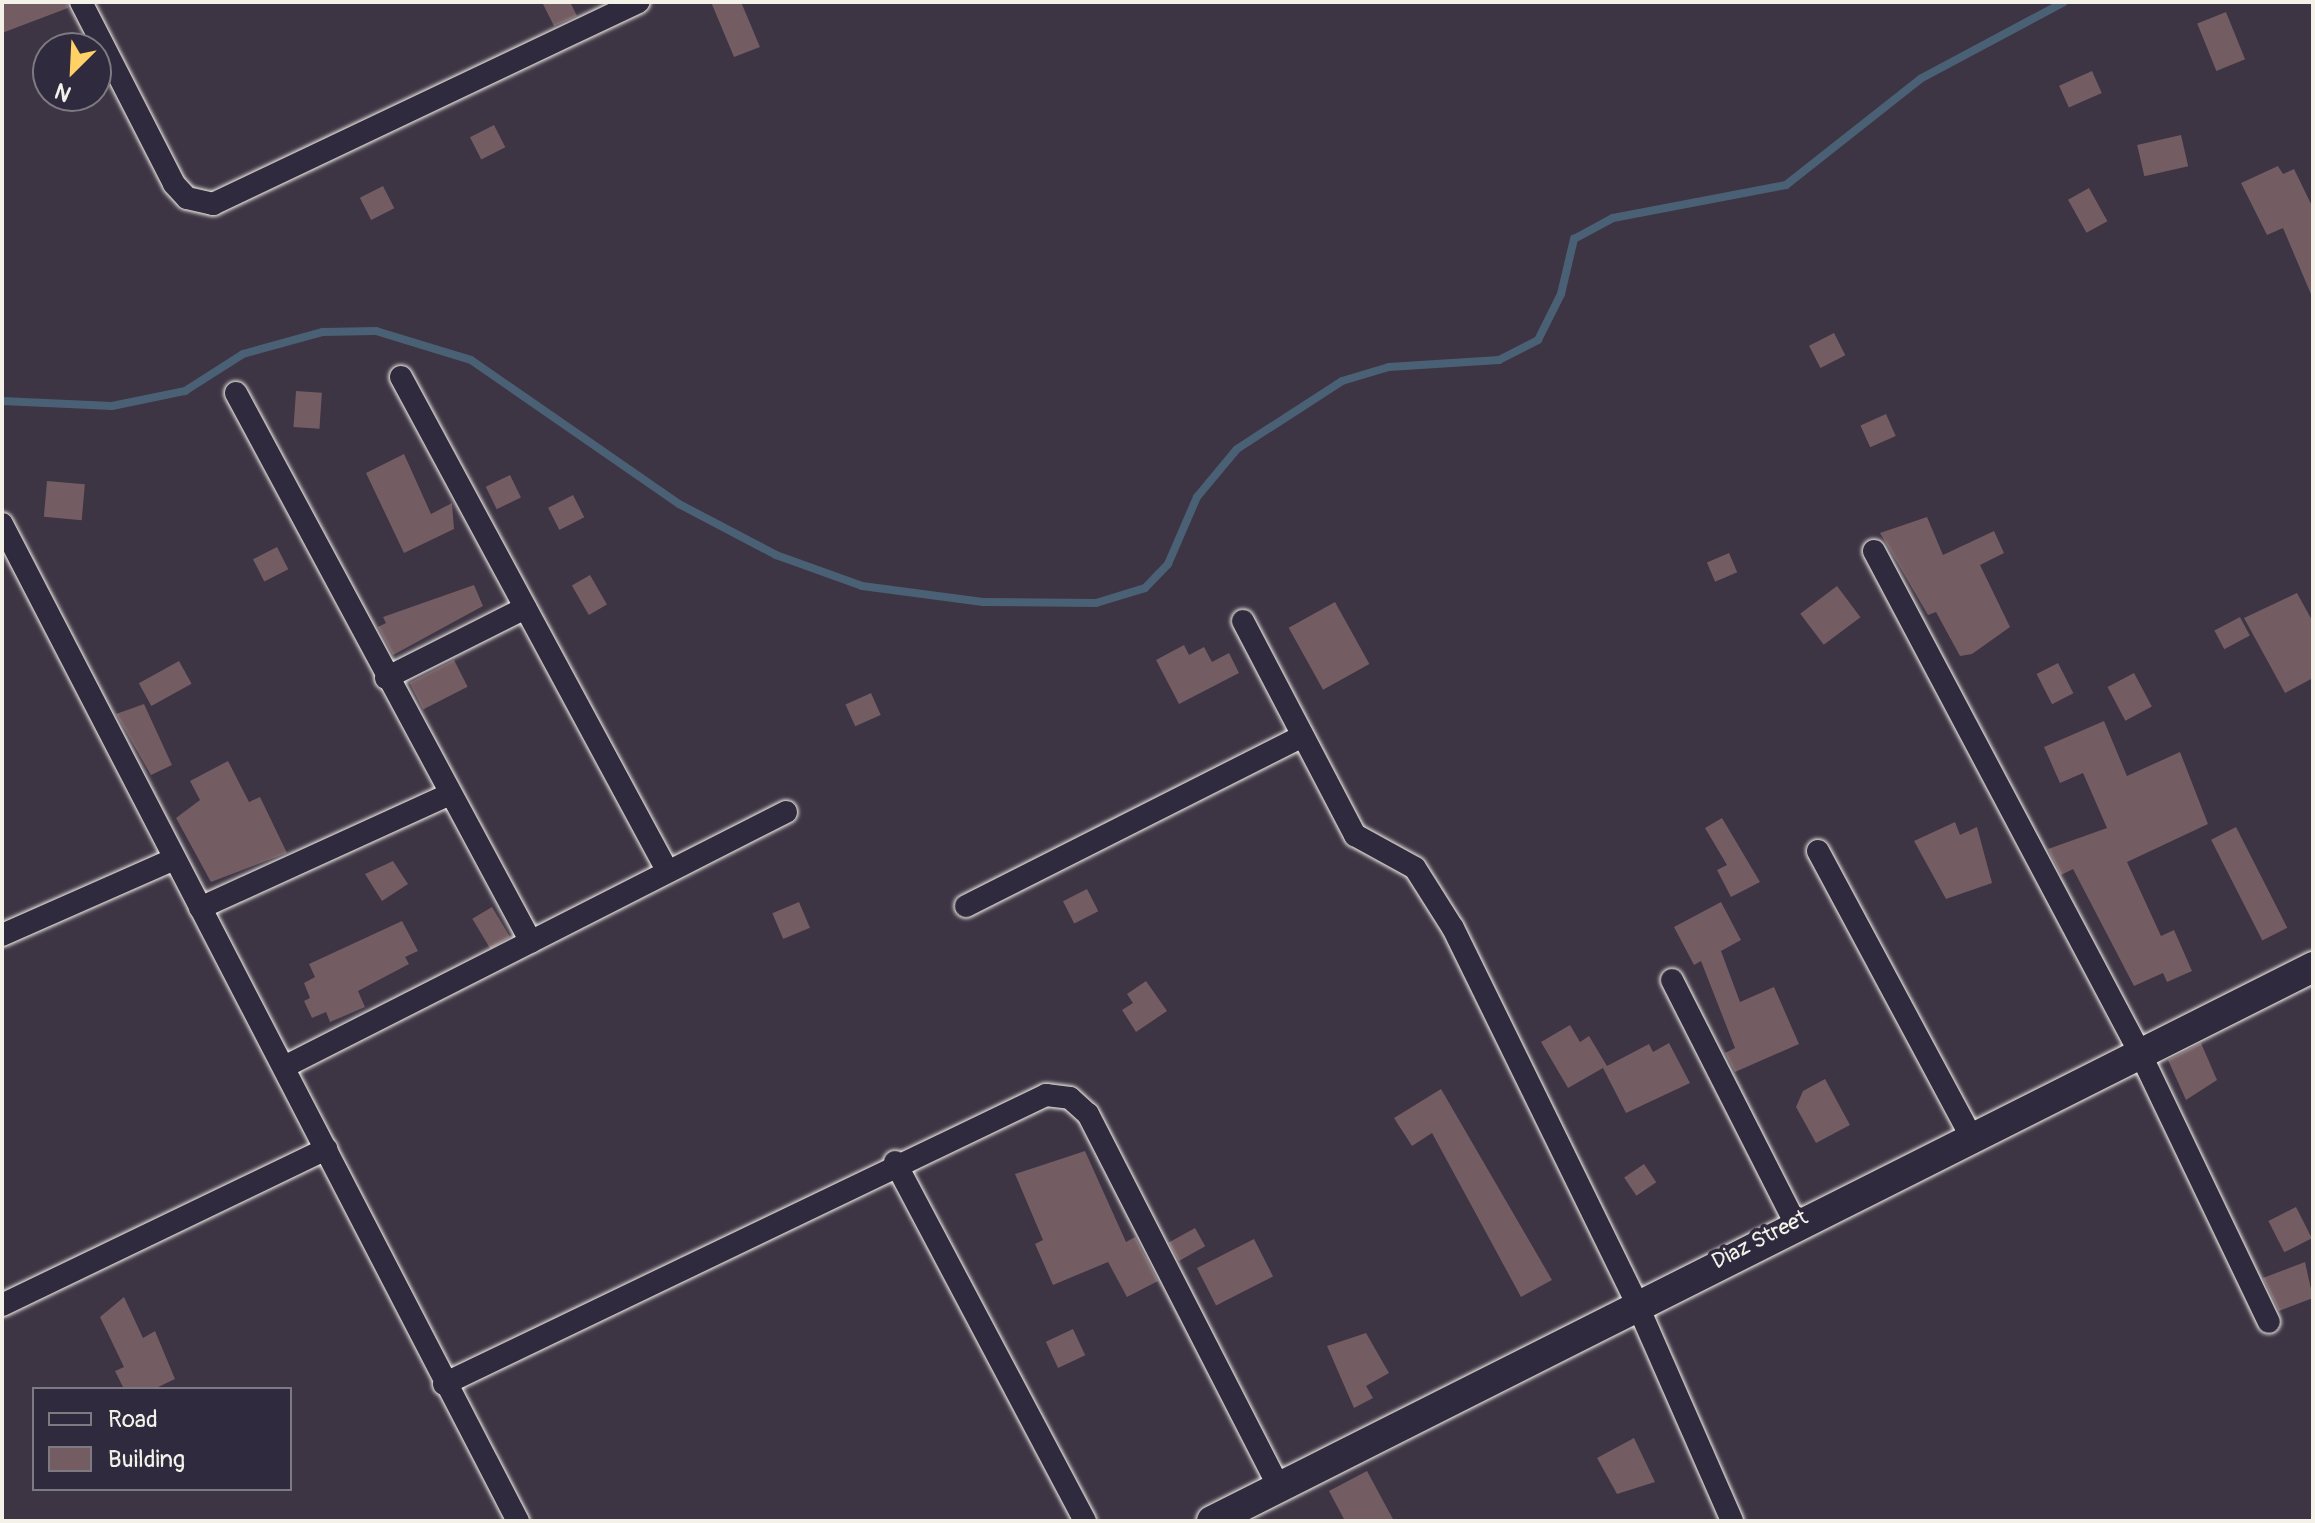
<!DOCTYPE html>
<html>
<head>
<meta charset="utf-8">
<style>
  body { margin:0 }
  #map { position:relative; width:2315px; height:1523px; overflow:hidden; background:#3d3444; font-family:Pangolin,sans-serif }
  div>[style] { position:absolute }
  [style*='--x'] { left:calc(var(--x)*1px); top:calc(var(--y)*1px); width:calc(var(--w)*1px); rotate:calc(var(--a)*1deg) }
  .stream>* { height:8px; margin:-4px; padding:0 4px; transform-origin:4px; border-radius:4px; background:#4a6075 }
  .building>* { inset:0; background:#735c62; transform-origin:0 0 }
  .roads { filter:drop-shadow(0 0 2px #f4f1e8) drop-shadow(0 0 2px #f4f1e8) }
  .street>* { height:22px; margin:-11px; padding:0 11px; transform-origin:11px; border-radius:11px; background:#2f2a3d }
  .secondary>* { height:30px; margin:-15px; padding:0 15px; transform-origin:15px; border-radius:15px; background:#2f2a3d }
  span { translate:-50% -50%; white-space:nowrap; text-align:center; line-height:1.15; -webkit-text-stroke:7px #2f2a3d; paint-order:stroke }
  .street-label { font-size:22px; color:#f4f1e8 }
  .frame { position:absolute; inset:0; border:4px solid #f4f1e8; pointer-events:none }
  .legend { position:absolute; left:32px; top:1387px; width:260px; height:104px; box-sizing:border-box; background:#2f2a3d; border:2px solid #7e7a81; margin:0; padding:10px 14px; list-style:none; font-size:24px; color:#f4f1e8 }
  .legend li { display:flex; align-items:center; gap:16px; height:40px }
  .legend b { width:40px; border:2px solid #7e7a81 }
  .north { position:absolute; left:32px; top:32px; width:80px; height:80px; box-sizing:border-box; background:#2f2a3d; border:2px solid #7e7a81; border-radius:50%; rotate:204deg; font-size:22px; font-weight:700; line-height:32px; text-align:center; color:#f4f1e8 }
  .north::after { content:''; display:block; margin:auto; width:28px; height:36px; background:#ffd166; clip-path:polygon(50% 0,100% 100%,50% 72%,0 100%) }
</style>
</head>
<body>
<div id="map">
  <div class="stream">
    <i style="--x:2;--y:401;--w:110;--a:2.6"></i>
    <i style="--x:112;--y:406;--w:75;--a:-11.6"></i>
    <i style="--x:185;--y:391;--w:69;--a:-32.5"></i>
    <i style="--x:243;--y:354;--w:83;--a:-15.4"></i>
    <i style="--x:323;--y:332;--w:53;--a:-1.1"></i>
    <i style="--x:376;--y:331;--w:99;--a:17"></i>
    <i style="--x:471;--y:360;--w:253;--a:34.7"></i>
    <i style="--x:679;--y:504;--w:110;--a:27.7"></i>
    <i style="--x:776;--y:555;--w:91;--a:19.8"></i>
    <i style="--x:862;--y:586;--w:122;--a:7.5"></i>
    <i style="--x:983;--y:602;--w:113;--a:0.5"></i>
    <i style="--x:1096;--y:603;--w:51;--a:-17"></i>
    <i style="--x:1145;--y:588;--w:33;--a:-46"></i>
    <i style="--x:1168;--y:564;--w:73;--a:-66.6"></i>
    <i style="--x:1197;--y:497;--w:62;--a:-50.2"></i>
    <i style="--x:1237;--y:449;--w:125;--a:-32.9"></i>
    <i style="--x:1342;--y:381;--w:49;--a:-16.6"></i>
    <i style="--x:1389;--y:367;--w:110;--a:-3.6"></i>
    <i style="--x:1499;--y:360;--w:44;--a:-27.1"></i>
    <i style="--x:1538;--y:340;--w:51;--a:-63.4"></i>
    <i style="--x:1561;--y:294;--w:57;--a:-76.7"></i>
    <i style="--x:1574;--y:239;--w:44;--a:-28.3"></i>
    <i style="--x:1613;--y:218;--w:176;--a:-10.8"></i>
    <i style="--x:1786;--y:185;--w:171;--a:-38.3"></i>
    <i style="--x:1920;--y:79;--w:163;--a:-28.1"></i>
  </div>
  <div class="building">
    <i style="clip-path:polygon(2px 2px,67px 2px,68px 8px,2px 33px)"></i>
    <i style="clip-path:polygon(542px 2px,570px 2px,577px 16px,554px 26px)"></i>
    <i style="clip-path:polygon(711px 2px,741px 2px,760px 47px,734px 57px)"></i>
    <i style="left:2226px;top:12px;width:51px;height:31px;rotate:68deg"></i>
    <i style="left:2092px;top:71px;width:24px;height:36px;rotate:66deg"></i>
    <i style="left:494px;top:125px;width:25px;height:27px;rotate:63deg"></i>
    <i style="left:2181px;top:135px;width:32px;height:45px;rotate:77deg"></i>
    <i style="clip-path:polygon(2278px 166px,2283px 174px,2294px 169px,2313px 208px,2313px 299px,2283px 228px,2267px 235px,2241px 183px)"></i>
    <i style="left:383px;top:186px;width:25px;height:26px;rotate:63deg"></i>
    <i style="left:2089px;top:188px;width:38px;height:24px;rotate:61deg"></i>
    <i style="left:1834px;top:333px;width:25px;height:28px;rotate:63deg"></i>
    <i style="left:296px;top:391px;width:26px;height:36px;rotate:4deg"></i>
    <i style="left:1886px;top:414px;width:24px;height:28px;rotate:66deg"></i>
    <i style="clip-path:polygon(404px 454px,431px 514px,452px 503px,454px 529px,404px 553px,366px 473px)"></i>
    <i style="left:510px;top:475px;width:25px;height:27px;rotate:64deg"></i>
    <i style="left:47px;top:481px;width:38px;height:36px;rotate:5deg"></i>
    <i style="left:573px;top:495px;width:25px;height:28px;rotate:63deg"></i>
    <i style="clip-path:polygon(1927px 517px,1943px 555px,1994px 531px,2004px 553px,1980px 565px,2010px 627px,1972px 654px,1960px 656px,1936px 612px,1928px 615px,1880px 533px)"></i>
    <i style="left:277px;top:547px;width:25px;height:27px;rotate:63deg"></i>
    <i style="left:1729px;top:553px;width:21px;height:24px;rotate:67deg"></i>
    <i style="left:590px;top:575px;width:34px;height:21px;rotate:60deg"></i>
    <i style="clip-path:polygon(474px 585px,483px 606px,393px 655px,378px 627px,386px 623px,383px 617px)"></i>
    <i style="left:1837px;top:586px;width:39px;height:46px;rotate:53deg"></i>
    <i style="clip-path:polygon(2297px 593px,2313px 622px,2313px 678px,2285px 693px,2244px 618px)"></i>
    <i style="left:1335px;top:602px;width:71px;height:53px;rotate:61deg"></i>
    <i style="left:2240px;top:617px;width:21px;height:29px;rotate:62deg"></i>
    <i style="clip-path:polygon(1184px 645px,1189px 655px,1204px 647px,1212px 662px,1229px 653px,1239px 673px,1179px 704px,1156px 660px)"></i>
    <i style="left:454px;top:660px;width:30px;height:50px;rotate:63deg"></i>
    <i style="left:179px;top:661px;width:26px;height:46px;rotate:61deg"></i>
    <i style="left:2058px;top:663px;width:34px;height:24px;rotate:63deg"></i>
    <i style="left:2134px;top:673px;width:38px;height:30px;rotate:62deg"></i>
    <i style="left:871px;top:693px;width:24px;height:28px;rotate:66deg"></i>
    <i style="clip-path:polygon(144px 704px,172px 765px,151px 775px,116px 714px)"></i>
    <i style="clip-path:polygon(2104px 721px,2127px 776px,2180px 752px,2208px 824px,2127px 862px,2161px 936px,2174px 930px,2192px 971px,2167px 982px,2163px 973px,2134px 986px,2073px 869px,2061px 875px,2048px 849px,2107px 828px,2083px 773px,2060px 783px,2044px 747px)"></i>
    <i style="clip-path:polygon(228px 761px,249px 802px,260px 797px,287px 853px,211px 882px,176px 818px,200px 800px,190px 781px)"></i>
    <i style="clip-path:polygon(1722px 818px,1760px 882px,1731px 897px,1717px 870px,1727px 865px,1705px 828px)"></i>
    <i style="clip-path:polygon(1955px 822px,1960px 835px,1977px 827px,1992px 883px,1946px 899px,1914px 841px)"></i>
    <i style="left:2236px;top:827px;width:113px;height:28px;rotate:63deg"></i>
    <i style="clip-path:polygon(393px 861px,408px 884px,382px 901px,365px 874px)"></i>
    <i style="left:1087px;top:889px;width:25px;height:27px;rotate:63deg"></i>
    <i style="left:799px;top:902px;width:28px;height:29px;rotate:67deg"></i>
    <i style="clip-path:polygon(1721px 902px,1741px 940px,1721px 951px,1740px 1002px,1774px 987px,1799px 1044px,1735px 1072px,1725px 1053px,1735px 1048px,1701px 961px,1694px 965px,1674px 927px)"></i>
    <i style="left:492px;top:907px;width:35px;height:23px;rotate:59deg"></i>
    <i style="clip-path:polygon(402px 921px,418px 951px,405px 957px,409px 964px,358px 991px,365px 1007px,330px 1022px,326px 1012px,312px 1018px,304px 1001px,310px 998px,304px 983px,315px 977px,309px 964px)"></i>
    <i style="clip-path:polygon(1146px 981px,1167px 1011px,1136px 1032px,1122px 1010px,1133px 1003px,1127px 994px)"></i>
    <i style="clip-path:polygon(1570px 1025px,1580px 1042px,1589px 1036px,1607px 1066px,1649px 1044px,1653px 1052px,1669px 1043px,1690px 1083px,1626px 1113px,1603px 1068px,1568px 1088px,1541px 1042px)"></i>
    <i style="clip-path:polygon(2201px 1043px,2217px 1080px,2186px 1100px,2168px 1060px)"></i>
    <i style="clip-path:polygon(1825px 1079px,1850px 1125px,1816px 1143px,1796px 1107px,1803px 1091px)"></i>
    <i style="clip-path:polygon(1441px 1089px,1552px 1280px,1521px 1297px,1432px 1133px,1412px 1146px,1394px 1118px)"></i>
    <i style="clip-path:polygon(1085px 1151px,1126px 1242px,1135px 1237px,1158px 1281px,1127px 1297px,1108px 1262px,1053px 1285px,1035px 1244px,1043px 1240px,1015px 1174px)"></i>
    <i style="left:1644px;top:1164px;width:22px;height:24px;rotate:56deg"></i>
    <i style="left:2296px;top:1207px;width:35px;height:31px;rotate:63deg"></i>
    <i style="left:1195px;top:1228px;width:21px;height:30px;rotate:61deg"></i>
    <i style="left:1254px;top:1239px;width:42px;height:64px;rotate:63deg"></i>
    <i style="clip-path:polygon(2305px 1262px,2313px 1298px,2279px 1311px,2263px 1278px)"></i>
    <i style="clip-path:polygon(124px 1297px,143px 1338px,155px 1331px,175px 1379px,154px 1389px,124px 1389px,115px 1371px,124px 1367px,100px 1317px)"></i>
    <i style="left:1073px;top:1329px;width:29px;height:30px;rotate:65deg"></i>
    <i style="clip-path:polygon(1366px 1333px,1389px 1373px,1366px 1386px,1373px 1398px,1354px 1408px,1327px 1346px)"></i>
    <i style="clip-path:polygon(1634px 1438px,1655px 1482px,1617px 1494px,1597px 1458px)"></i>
    <i style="clip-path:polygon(1367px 1471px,1394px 1521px,1345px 1521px,1329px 1491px)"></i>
  </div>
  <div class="roads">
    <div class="street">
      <i style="--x:81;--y:2;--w:204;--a:62.9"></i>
      <i style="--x:174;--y:184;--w:19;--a:47"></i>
      <i style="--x:187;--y:198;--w:27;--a:13"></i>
      <i style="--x:213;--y:204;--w:471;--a:-25.4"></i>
      <i style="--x:401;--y:377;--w:562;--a:61.66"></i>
      <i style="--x:236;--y:393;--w:623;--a:61.75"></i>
      <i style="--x:2;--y:524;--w:1123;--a:62.64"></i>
      <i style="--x:1874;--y:551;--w:568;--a:62.08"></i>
      <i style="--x:2140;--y:1053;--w:298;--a:64.4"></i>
      <i style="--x:1243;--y:621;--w:242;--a:62.4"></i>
      <i style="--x:1355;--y:835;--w:68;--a:28.8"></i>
      <i style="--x:1415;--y:868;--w:71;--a:57.7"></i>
      <i style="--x:1453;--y:928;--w:416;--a:63.9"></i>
      <i style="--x:1636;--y:1302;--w:239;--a:66.3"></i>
      <i style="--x:386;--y:678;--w:156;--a:-26.7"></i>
      <i style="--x:1818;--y:851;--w:322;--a:61.8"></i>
      <i style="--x:966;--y:906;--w:377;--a:-26.8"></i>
      <i style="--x:200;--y:908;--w:273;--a:-24.5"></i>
      <i style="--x:2;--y:935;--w:188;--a:-23.8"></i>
      <i style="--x:1672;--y:980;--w:271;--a:63.1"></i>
      <i style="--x:284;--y:1067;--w:563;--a:-26.93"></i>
      <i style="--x:895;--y:1162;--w:406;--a:62.1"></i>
      <i style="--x:2;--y:1305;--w:360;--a:-25.7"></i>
      <i style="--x:444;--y:1384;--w:668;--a:-25.64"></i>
      <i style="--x:1046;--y:1095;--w:24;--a:7"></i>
      <i style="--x:1070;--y:1098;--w:24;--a:42"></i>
      <i style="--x:1088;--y:1114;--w:419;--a:62.9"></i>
    </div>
    <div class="secondary">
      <i style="--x:1212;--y:1521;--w:1233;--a:-26.71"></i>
    </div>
  </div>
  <div class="street-label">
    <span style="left:1760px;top:1240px;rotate:-27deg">Diaz Street</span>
  </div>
  <div class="frame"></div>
  <ul class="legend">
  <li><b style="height:10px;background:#2f2a3d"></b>Road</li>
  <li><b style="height:22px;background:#735c62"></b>Building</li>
  </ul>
  <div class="north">N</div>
</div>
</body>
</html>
